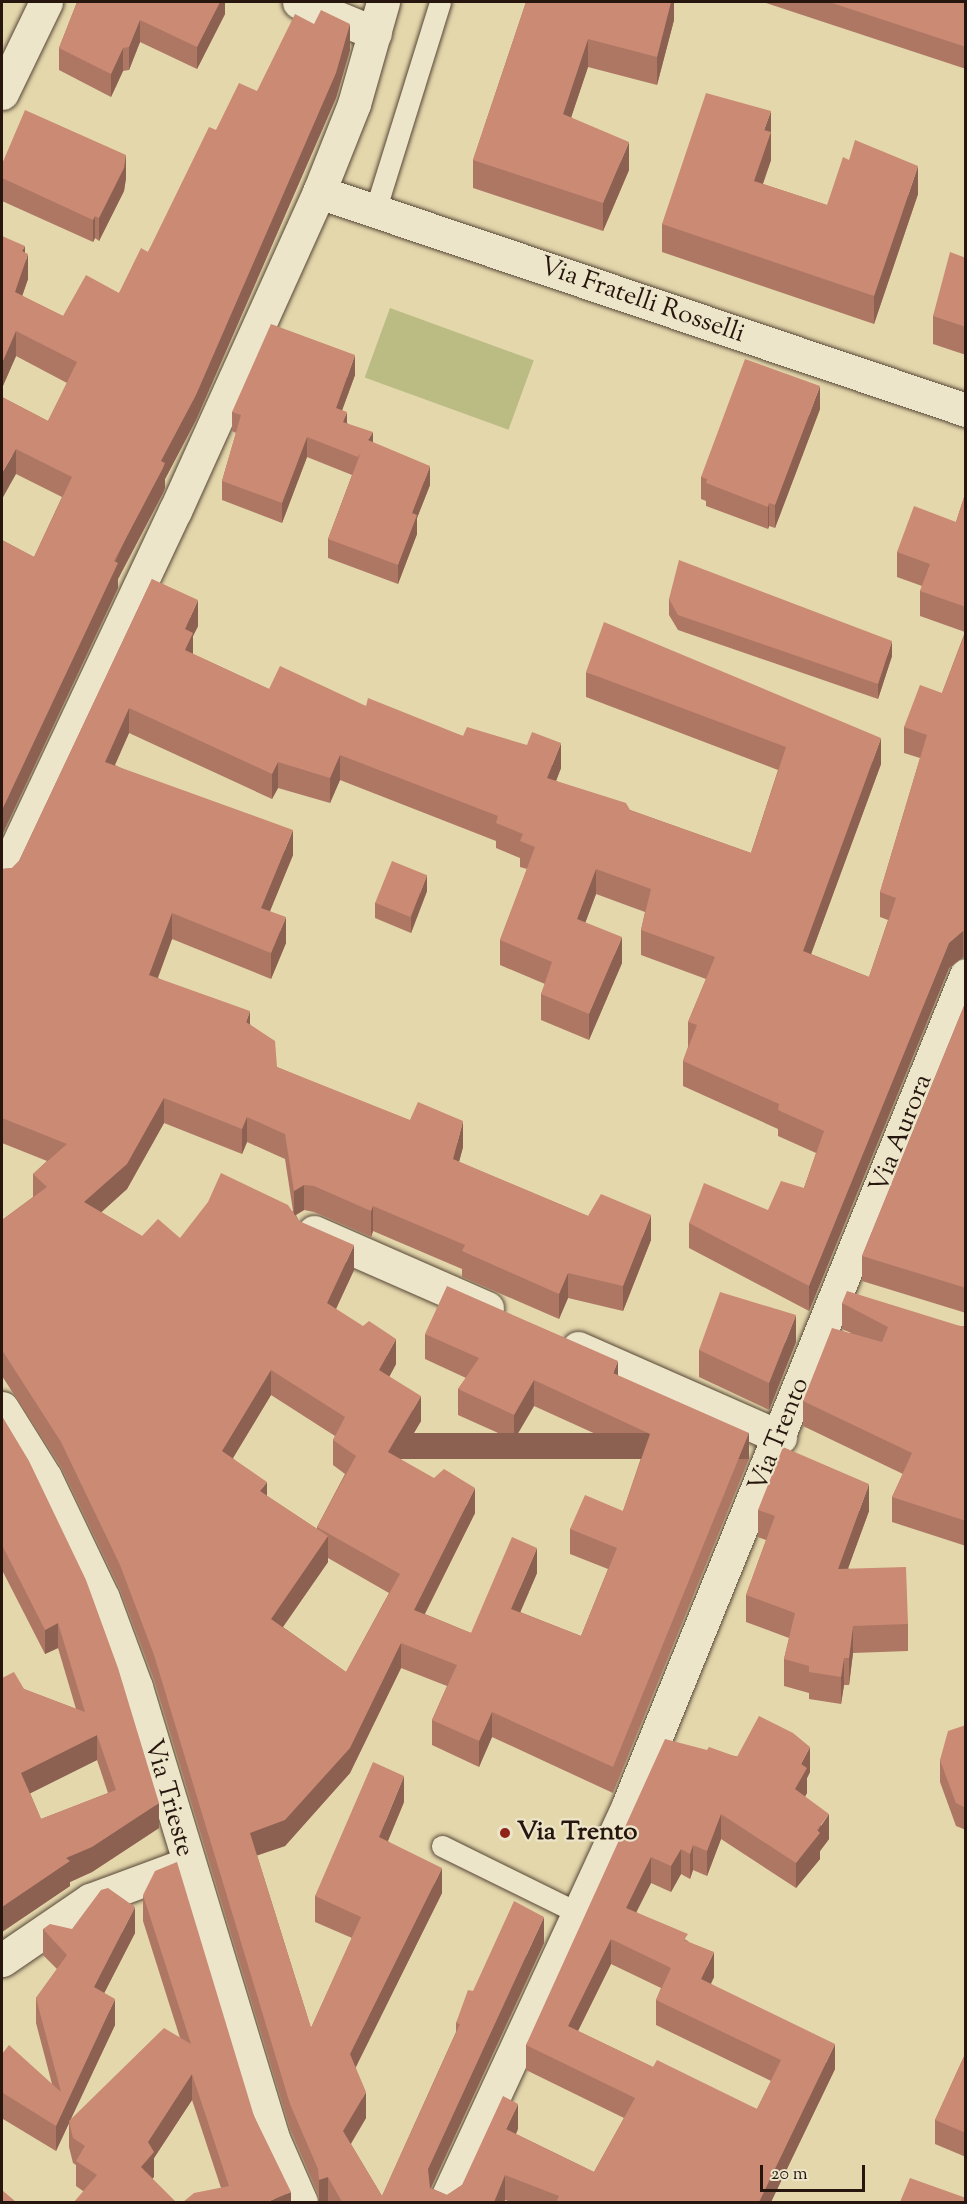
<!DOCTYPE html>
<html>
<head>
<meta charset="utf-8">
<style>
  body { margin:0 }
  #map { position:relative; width:967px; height:2204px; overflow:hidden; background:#e4d7ac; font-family:"Sorts Mill Goudy",serif }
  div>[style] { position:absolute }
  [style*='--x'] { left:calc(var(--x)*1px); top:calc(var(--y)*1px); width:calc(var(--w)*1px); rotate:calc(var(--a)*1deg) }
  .green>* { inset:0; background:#bbbc84; transform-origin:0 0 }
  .roads { filter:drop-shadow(0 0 2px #564636) drop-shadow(0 0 2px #564636) }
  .lane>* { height:21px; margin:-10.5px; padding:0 10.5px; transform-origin:10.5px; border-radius:10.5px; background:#ede5c9 }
  .street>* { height:33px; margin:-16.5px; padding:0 16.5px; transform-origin:16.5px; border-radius:16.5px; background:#ede5c9 }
  .wall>* { inset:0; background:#ae7764 }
  .shaded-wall>* { inset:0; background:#8d6151; transform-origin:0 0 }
  .building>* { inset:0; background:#ca8a74; transform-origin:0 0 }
  .dots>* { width:16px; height:16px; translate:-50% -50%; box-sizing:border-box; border:3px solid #ede5c9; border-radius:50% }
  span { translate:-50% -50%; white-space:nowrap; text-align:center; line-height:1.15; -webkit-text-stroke:4.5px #ede5c9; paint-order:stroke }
  .street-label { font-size:26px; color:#26160e }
  .poi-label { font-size:26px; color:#26160e; font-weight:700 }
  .left { translate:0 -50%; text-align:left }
  .frame { position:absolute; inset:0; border:3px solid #26160e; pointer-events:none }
  .scale { position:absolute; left:760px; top:2165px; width:105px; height:27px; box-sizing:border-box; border:3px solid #26160e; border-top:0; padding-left:8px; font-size:18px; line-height:21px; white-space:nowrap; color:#26160e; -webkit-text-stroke:4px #ede5c9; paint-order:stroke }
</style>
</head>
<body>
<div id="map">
  <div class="green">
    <i style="left:390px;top:308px;width:153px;height:74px;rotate:20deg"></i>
  </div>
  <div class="roads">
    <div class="lane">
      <i style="--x:375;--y:211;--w:219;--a:-72.7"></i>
      <i style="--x:442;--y:1846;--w:152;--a:26.2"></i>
    </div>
    <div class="street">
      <i style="--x:299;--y:2;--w:82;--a:22.2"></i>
      <i style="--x:2;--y:93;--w:101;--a:-64.2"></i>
      <i style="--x:319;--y:192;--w:683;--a:18.62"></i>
      <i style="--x:2;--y:878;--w:406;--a:-64.8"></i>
      <i style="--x:175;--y:511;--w:350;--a:-65.7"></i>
      <i style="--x:319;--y:192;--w:95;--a:-68.3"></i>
      <i style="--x:354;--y:104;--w:106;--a:-74.1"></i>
      <i style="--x:314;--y:1232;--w:189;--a:23.7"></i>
      <i style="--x:578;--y:1348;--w:221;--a:23.8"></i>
      <i style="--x:2;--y:1408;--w:81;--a:58.1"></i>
      <i style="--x:45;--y:1477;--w:134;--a:64.4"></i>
      <i style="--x:103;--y:1598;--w:95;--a:69.7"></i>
      <i style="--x:136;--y:1687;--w:469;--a:73.1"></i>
      <i style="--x:272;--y:2136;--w:72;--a:66.3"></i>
      <i style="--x:2;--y:1960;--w:107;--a:-34.3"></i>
      <i style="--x:90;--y:1900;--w:103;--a:-20.4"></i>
      <i style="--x:445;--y:2202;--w:439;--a:-65.2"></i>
      <i style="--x:629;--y:1803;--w:894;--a:-67.85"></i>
    </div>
  </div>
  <div class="wall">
    <i style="clip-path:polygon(77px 2px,225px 2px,225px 14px,197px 69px,140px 42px,129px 70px,123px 71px,111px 97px,59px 70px,59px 48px)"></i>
    <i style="clip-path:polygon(526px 2px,674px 2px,674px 20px,657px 85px,588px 67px,571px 117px,629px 170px,603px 231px,473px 188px,473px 160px)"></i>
    <i style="clip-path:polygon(763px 2px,966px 2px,966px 69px)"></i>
    <i style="clip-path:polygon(350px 50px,336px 98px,196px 420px,165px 479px,165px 488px,163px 493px,118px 579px,118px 588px,2px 835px,2px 540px,34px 557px,62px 497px,16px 474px,2px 397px,48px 421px,67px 383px,16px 356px,2px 388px,2px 236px,25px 252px,28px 279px,22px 296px,63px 316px,119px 293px,148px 252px,216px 130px,257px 91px)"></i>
    <i style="clip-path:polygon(771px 132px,771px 160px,763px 184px,827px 205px,918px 194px,874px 324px,662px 252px,662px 224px)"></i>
    <i style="clip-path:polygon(2px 164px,126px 178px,124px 191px,99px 241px,95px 238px,93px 242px,2px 201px)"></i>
    <i style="clip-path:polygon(966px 258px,966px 355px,933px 344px,933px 316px)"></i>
    <i style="clip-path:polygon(355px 375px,342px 410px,347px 423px,430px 485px,417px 518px,417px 534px,398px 584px,328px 558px,328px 539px,352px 475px,307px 457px,282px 523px,222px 500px,222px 481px,236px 433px,232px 431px,232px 412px)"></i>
    <i style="clip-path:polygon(820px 409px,775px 528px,769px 526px,768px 529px,706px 506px,706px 501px,701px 499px,701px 477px)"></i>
    <i style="clip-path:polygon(evenodd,966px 491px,966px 958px,963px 957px,949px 968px,809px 1311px,689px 1248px,689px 1223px,768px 1210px,804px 1188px,816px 1153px,778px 1136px,778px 1129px,683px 1086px,683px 1061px,688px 1047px,688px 1022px,706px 979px,641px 955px,641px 930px,645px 912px,596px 894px,585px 923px,622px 963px,589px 1040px,541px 1020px,541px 994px,545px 984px,500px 965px,500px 940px,527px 869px,520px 867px,520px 858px,496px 848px,496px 841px,340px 780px,330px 803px,278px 788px,272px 799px,129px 733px,115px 765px,293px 855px,270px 911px,286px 943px,271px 979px,172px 939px,158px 978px,250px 1024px,277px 1067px,463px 1147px,459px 1162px,588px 1216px,651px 1240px,623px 1311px,568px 1298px,559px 1319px,462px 1277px,462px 1269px,373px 1231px,371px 1237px,314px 1212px,304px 1210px,296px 1215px,299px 1221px,354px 1270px,336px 1309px,396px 1364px,389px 1377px,421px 1421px,399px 1458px,475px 1513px,425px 1614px,471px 1633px,537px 1573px,520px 1612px,581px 1636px,608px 1569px,570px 1554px,570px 1529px,623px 1511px,642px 1455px,534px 1406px,514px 1440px,458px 1415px,458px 1389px,466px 1378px,425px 1359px,425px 1334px,618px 1376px,749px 1459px,613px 1793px,492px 1737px,479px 1767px,432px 1745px,432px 1720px,447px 1686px,401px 1668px,350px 1773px,285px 1846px,257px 1855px,311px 2028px,352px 1938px,315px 1922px,315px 1896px,404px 1802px,388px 1841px,442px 1893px,355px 2068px,366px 2118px,351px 2144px,382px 2196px,456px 2032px,456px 2023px,473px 1991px,544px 1943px,431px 2188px,447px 2195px,462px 2185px,518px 2129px,516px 2134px,594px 2172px,624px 2118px,526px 2070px,526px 2045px,707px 1750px,810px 1772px,807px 1778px,807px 1793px,805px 1796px,829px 1839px,820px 1851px,820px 1859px,796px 1888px,721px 1839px,707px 1876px,693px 1870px,690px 1879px,681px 1874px,671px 1892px,651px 1883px,636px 1912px,688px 1941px,714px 1977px,711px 1984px,835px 2069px,771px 2202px,511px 2202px,505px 2200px,504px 2202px,319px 2202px,318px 2194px,290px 2129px,154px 1680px,120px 1590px,61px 1467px,2px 1376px,2px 1220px,33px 1197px,33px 1174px,47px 1161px,2px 1143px,2px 869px,12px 868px,19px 861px,152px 579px,198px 626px,193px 636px,193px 654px,269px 689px,366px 706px,463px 736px,561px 768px,556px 781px,630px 810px,751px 853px,778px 770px,586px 697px,586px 672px,881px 764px,811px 954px,869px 977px,888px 920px,880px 917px,880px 892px,920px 758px,904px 753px,904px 727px,942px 693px,965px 632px,920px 616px,920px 591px,922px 586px,897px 577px,897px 552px,956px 522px,966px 491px,164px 1123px,242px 1154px,247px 1142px,285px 1159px,293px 1211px,180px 1238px,142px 1236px,101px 1212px,127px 1189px,164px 1123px,966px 491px,271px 1395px,335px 1436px,333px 1440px,333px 1465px,345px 1474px,317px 1527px,317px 1529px,267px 1496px,233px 1458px,271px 1395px,966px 491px,328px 1558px,389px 1593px,346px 1672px,283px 1627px,328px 1562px,328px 1558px,966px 491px,611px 1964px,661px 1988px,656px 2000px,656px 2025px,771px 2081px,757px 2109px,653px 2067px,578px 2031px,611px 1964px)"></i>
    <i style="clip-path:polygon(669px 599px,892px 656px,878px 699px,678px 630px,669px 615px)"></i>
    <i style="clip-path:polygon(427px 891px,411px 933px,375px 918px,375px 903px)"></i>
    <i style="clip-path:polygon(966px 1001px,966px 1313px,862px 1281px,862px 1256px)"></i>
    <i style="clip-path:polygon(842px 1303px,960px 1326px,966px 1326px,966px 1546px,892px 1522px,892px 1497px,903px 1474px,803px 1426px,803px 1401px,851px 1333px,842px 1329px)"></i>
    <i style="clip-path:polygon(796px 1342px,769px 1410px,699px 1377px,699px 1350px)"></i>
    <i style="clip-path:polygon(evenodd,2px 1416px,159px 1828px,92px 1872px,70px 1882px,70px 1886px,2px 1932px,2px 1678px,24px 1689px,76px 1709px,58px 1648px,45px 1654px,2px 1570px,2px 1416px,97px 1760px,108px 1793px,41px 1819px,30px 1793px,97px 1760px)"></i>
    <i style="clip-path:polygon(758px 1510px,869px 1511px,848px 1568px,908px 1624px,908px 1651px,853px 1653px,849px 1685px,844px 1685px,841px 1704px,809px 1699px,809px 1693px,784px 1686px,784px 1659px,789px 1638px,746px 1622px,746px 1595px,766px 1540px,758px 1537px)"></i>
    <i style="clip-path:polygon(966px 1725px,966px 1830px,956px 1826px,940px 1782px,940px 1760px)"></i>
    <i style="clip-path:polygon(143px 1895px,254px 2116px,291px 2202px,221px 2188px,192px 2100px,154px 2158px,154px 2177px,83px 2191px,76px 2186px,76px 2165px,73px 2163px,69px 2147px,69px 2123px,56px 2151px,3px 2119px,2px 2120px,2px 2054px,52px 2084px,36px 2023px,36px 1998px,57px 1969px,43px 1955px,43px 1929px,135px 1933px,104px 1993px,115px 2025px,70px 2120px,180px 2038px,143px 1921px)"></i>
    <i style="clip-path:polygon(966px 2052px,966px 2157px,935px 2144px,935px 2120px)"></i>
  </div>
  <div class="shaded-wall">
    <i style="clip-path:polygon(220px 2px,225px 2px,225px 14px,197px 69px,197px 47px)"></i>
    <i style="clip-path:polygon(671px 2px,674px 2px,674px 20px,657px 85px,657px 57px)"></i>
    <i style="clip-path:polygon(140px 20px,140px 42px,129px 70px,129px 47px)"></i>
    <i style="clip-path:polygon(350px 24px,350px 50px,336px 98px,196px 420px,165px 479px,165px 488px,163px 493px,118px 579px,118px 588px,2px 835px,2px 810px,161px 461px)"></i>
    <i style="clip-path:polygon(588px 39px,588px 67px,563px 142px,563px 114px)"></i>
    <i style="clip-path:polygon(123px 48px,123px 71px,111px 97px,111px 74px)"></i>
    <i style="clip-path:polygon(771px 111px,771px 160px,754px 209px,754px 181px,764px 130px)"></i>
    <i style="clip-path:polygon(629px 142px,629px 170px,603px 231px,603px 203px)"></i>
    <i style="clip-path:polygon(126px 155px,126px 178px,124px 191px,99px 241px,99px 218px)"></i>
    <i style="clip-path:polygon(918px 166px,918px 194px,874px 324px,874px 296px)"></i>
    <i style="clip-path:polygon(95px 216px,95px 238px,93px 242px,93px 220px)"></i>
    <i style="clip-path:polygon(25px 246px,25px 263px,28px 254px,28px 279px,15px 317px,15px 292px,22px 251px)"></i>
    <i style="clip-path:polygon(16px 331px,16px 356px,2px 388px,2px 363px)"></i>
    <i style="clip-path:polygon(355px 355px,355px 375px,336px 427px,336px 408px)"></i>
    <i style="clip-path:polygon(820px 386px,820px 409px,775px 528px,775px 505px)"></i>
    <i style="clip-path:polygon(347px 412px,347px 431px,343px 422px)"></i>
    <i style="clip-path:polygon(373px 432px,373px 451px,368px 440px)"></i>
    <i style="clip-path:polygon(307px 437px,307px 457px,282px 523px,282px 503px)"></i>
    <i style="clip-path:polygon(16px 449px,16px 474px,2px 499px,2px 473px)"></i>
    <i style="clip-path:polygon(430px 466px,430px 485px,417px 518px,417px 534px,398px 584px,398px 565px,412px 513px)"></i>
    <i style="clip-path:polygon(769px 503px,769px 526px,768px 529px,768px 507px)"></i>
    <i style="clip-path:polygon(198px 600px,198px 626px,193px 636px,193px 658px,185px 676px,185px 629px)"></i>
    <i style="clip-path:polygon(892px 641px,892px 656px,878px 699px,878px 684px)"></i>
    <i style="clip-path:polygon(129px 708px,129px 733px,105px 787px,105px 762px)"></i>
    <i style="clip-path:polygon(881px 738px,881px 764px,803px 976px,803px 951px)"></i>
    <i style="clip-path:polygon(561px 743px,561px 768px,547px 804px,547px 778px)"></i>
    <i style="clip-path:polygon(340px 755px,340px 780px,330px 803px,330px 778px)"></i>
    <i style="clip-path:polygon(278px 762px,278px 788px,272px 799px,272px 774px)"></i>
    <i style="clip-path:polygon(293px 830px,293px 855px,261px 933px,261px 908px)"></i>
    <i style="clip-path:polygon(596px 869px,596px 894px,577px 945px,577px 919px)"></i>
    <i style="clip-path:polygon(427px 875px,427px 891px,411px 933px,411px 917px)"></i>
    <i style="clip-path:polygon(172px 913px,172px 939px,149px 1001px,149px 975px)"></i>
    <i style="clip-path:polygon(286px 917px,286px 943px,271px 979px,271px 953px)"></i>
    <i style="clip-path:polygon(963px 931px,963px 957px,949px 968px,809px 1311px,809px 1286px,949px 943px)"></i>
    <i style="clip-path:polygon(622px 937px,622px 963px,589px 1040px,589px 1014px)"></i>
    <i style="clip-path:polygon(250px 1011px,250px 1036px,246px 1022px)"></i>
    <i style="clip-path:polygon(164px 1098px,164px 1123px,127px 1189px,84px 1228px,84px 1202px)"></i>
    <i style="clip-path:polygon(247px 1117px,247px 1142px,242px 1154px,242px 1129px)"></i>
    <i style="clip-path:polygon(463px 1121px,463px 1147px,453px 1184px,453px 1159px)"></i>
    <i style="clip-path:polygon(304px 1185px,304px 1210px,294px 1216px,294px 1191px)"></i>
    <i style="clip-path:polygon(373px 1206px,373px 1231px,371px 1237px,371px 1211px)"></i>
    <i style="clip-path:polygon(651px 1215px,651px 1240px,623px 1311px,623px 1286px)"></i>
    <i style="clip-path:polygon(354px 1245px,354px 1270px,327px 1328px,327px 1303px)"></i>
    <i style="clip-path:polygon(568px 1273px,568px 1298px,559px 1319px,559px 1294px)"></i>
    <i style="clip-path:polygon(796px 1315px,796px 1342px,769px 1410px,769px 1383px)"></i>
    <i style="clip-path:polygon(396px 1339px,396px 1364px,379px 1396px,379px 1370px)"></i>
    <i style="clip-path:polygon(618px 1361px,618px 1386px,613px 1373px)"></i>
    <i style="clip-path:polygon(271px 1370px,271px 1395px,222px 1476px,222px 1451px)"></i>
    <i style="clip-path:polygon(534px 1380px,534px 1406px,514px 1440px,514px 1415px)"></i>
    <i style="clip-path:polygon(421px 1396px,421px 1421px,388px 1477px,388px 1452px)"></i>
    <i style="left:749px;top:1433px;width:26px;height:361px;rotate:90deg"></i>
    <i style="clip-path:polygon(267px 1482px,267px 1507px,260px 1491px)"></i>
    <i style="clip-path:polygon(869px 1484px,869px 1511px,838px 1596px,838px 1569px)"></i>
    <i style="clip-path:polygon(475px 1488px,475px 1513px,414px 1635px,414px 1610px)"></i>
    <i style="clip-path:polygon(328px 1536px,328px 1562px,271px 1644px,271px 1619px)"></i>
    <i style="clip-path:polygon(537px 1548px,537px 1573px,511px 1634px,511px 1609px)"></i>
    <i style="clip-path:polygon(58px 1623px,58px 1648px,45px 1654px,45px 1630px)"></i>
    <i style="clip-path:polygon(853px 1626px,853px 1653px,849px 1685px,849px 1658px)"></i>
    <i style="clip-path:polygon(401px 1643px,401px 1668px,350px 1773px,285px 1846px,250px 1858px,250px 1833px)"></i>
    <i style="clip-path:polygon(844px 1658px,844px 1685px,841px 1704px,841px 1677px)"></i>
    <i style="clip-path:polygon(492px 1712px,492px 1737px,479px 1767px,479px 1741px)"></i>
    <i style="clip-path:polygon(97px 1735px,97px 1760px,21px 1798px,21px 1773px)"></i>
    <i style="clip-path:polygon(810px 1747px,810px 1772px,807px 1778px,807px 1793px,795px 1814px,795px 1789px,801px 1764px)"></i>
    <i style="clip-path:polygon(404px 1776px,404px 1802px,379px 1862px,379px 1837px)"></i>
    <i style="clip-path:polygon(159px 1803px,159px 1828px,92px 1872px,70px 1882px,70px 1886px,2px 1932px,2px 1907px,66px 1858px)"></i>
    <i style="clip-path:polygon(721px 1814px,721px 1839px,707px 1876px,707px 1851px)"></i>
    <i style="clip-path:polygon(829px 1814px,829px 1839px,820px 1851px,820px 1859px,796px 1888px,796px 1863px)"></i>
    <i style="clip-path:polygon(693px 1845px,693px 1870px,690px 1879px,690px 1854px)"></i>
    <i style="clip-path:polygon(681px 1849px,681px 1874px,671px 1892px,671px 1866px)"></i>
    <i style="clip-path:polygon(651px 1857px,651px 1883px,626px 1933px,626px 1908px)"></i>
    <i style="clip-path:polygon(442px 1868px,442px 1893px,350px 2079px,350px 2054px)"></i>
    <i style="clip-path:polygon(135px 1907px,135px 1933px,94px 2013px,94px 1987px)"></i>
    <i style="clip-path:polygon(544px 1917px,544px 1943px,428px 2194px,428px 2169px)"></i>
    <i style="clip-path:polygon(611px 1939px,611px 1964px,568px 2051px,568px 2026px)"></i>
    <i style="clip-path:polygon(714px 1952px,714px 1977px,701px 2004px,701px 1979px)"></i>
    <i style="clip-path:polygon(115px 1999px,115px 2025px,56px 2151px,56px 2126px)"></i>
    <i style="clip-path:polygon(835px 2044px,835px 2069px,771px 2202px,759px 2202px)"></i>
    <i style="clip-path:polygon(192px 2074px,192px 2100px,154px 2158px,154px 2177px,141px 2192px,141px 2167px,148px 2142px)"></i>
    <i style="clip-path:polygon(366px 2092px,366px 2118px,343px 2156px,343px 2131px)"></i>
    <i style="left:3px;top:2093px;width:26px;height:2px;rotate:90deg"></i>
    <i style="clip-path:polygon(518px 2104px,518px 2129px,506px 2154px,506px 2129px)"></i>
    <i style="clip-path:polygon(505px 2175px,505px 2200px,504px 2202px,494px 2202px)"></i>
    <i style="left:328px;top:2177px;width:25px;height:9px;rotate:90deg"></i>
    <i style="clip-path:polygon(291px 2192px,291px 2202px,267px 2202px)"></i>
  </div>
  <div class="building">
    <i style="clip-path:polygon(77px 2px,220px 2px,197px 47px,140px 20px,129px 47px,123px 48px,111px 74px,59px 48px)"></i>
    <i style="clip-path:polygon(526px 2px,671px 2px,657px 57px,588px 39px,563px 114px,629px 142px,603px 203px,473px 160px)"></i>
    <i style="clip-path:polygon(829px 2px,966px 2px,966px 47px)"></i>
    <i style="clip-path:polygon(321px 10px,350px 24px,336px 73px,196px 395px,161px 461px,165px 463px,163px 468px,114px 561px,118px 563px,2px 810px,2px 540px,34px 557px,72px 477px,16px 449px,2px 473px,2px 397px,48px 421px,77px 362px,16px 331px,2px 363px,2px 236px,25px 246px,22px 251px,28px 254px,15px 292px,63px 316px,86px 275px,119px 293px,141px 248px,148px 252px,209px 127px,216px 130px,239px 83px,257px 91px,295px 14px,314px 24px)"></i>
    <i style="clip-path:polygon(706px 93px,771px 111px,764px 130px,771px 132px,754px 181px,827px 205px,843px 157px,849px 160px,855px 140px,918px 166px,874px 296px,662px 224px)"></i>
    <i style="clip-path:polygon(25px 110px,126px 155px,124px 168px,99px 218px,95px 216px,93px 220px,2px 178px,2px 164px)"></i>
    <i style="clip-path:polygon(950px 252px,966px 258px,966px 327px,933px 316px)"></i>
    <i style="clip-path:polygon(271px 324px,355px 355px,336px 408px,347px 412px,343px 422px,373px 432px,368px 440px,430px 466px,412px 513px,417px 515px,398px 565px,328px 539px,361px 452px,358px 457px,307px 437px,282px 503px,222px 481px,241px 415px,232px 412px)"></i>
    <i style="clip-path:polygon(745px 359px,820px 386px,775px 505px,769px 503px,768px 507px,706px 483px,707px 479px,701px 477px)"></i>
    <i style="clip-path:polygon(966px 491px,966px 607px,920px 591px,930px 564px,897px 552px,914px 506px,956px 522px)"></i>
    <i style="clip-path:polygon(679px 560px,892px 641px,878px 684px,678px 615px,669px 599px)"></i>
    <i style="clip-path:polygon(evenodd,152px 579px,198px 600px,185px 629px,193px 633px,185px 650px,269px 689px,280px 666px,366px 706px,368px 698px,463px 736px,467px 727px,527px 745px,532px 732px,561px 743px,547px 778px,626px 803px,630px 810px,751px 853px,786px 747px,586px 672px,604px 622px,881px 738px,803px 951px,869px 977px,896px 898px,880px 892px,927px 735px,904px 727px,920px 685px,942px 693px,966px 631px,966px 932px,963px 931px,949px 943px,809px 1286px,689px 1223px,704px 1183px,768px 1210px,781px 1181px,804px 1188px,824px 1131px,778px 1110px,779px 1104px,683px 1061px,697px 1025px,688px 1022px,715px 957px,641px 930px,651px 889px,596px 869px,577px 919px,622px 937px,589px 1014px,541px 994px,552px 962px,500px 940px,535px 847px,520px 841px,523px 834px,496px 823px,498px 816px,340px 755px,330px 778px,278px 762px,272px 774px,129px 708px,105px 762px,293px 830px,261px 908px,286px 917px,271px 953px,172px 913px,149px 975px,250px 1011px,246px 1022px,275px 1041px,277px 1067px,410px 1120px,418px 1102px,463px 1121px,453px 1159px,588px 1216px,601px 1194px,651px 1215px,623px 1286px,568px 1273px,559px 1294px,462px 1251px,465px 1245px,373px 1206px,371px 1211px,314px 1186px,304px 1185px,294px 1191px,285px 1134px,247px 1117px,242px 1129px,164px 1098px,127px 1164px,84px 1202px,142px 1236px,158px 1219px,180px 1238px,208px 1202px,221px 1173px,288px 1205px,299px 1221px,354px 1245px,327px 1303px,363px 1326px,369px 1321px,396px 1339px,379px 1370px,421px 1396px,388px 1452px,434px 1478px,444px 1469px,475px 1488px,414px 1610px,471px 1633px,512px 1537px,537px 1548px,511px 1609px,581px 1636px,617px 1548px,570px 1529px,585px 1495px,623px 1511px,650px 1434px,534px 1380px,514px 1415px,458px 1389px,479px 1358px,425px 1334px,447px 1286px,618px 1361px,613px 1373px,749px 1433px,613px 1767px,492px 1712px,479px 1741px,432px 1720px,457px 1665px,401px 1643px,350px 1748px,285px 1820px,250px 1833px,311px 2028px,361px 1917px,315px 1896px,373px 1762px,404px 1776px,379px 1837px,442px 1868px,350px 2054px,366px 2092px,343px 2131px,382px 2196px,460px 2024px,456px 2023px,468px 1990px,473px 1991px,514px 1901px,544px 1917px,428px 2169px,430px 2188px,447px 2195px,462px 2185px,503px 2096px,518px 2104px,506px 2129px,594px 2172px,635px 2098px,526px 2045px,665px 1739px,707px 1750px,709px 1747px,737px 1757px,759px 1716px,793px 1733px,810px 1747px,801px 1764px,807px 1768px,795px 1789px,829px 1814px,817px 1830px,820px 1833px,796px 1863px,721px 1814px,707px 1851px,693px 1845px,690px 1854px,681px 1849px,671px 1866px,651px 1857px,626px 1908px,688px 1934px,684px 1940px,714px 1952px,701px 1979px,835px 2044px,759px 2202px,556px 2202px,559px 2196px,505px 2175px,494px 2202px,342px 2202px,328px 2177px,319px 2180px,318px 2169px,290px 2104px,154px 1655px,120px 1565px,61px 1442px,2px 1350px,2px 1220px,47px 1187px,33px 1174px,67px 1144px,2px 1118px,2px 869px,12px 868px,19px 861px,152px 579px,271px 1370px,345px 1417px,333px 1440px,356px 1456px,317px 1527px,400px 1574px,346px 1672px,271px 1619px,328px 1536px,260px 1491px,267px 1482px,222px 1451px,271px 1370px,152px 579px,611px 1939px,671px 1968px,656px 2000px,781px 2060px,757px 2109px,657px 2060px,653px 2067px,568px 2026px,611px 1939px)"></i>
    <i style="left:392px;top:861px;width:38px;height:45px;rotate:22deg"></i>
    <i style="clip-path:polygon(966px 1001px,966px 1288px,862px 1256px)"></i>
    <i style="clip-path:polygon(847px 1291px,960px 1326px,966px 1326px,966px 1521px,892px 1497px,912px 1453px,803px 1401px,832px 1328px,882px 1342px,888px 1327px,842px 1303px)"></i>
    <i style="clip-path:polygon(720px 1292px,796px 1315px,769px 1383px,699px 1350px)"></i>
    <i style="clip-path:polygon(evenodd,2px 1416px,29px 1461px,86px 1580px,118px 1668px,159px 1803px,92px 1847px,66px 1858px,70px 1861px,2px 1907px,2px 1678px,14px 1672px,24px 1689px,85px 1712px,58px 1623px,45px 1630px,2px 1545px,2px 1416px,97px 1735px,116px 1790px,41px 1819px,21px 1773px,97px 1735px)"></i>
    <i style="clip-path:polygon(783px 1447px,869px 1484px,838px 1569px,906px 1567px,908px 1624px,853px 1626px,849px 1658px,844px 1658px,841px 1677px,809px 1672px,809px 1666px,784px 1659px,795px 1613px,746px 1595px,775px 1516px,758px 1510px)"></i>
    <i style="clip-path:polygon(966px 1725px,966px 1808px,956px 1803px,940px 1760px,948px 1731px)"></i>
    <i style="clip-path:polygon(177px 1862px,254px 2116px,291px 2192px,267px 2202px,183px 2202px,194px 2193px,229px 2186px,192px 2074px,148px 2142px,154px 2152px,141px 2167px,176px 2202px,74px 2202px,97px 2175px,76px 2161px,85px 2146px,73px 2138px,69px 2121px,164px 2028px,191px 2044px,143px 1895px,155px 1871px)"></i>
    <i style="clip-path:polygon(108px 1888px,135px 1907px,94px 1987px,115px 1999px,56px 2126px,3px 2093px,2px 2095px,2px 2054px,9px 2045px,61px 2092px,36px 1998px,67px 1955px,43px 1929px,50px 1924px,72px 1929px,101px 1890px)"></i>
    <i style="clip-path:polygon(966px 2052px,966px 2133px,935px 2120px)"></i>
    <i style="clip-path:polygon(910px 2178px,966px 2198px,966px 2202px,900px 2202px)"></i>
    <i style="clip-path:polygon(2px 2190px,16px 2202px,2px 2202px)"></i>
  </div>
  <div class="dots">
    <i style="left:505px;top:1833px;background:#8f2418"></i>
  </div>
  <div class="street-label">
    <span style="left:642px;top:301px;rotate:19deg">Via Fratelli Rosselli</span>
    <span style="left:902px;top:1134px;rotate:-68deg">Via Aurora</span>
    <span style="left:780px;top:1435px;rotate:-68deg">Via Trento</span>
    <span style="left:168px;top:1798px;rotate:74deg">Via Trieste</span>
  </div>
  <div class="poi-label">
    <span class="left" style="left:517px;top:1833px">Via Trento</span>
  </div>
  <div class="frame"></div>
  <div class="scale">20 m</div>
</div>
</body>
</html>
